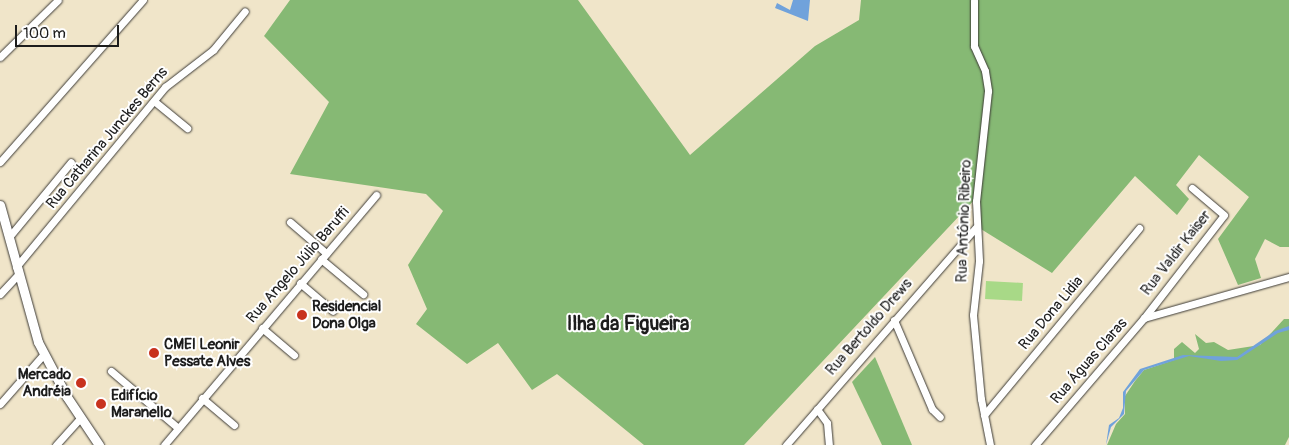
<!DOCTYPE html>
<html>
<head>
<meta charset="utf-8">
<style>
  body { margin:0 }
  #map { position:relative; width:1289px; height:445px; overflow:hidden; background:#f0e5c9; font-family:Pangolin,sans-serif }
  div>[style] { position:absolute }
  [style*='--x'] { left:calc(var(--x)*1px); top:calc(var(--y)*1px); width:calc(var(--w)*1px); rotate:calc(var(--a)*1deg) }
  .green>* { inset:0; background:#a8d987; transform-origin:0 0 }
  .forest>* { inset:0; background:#86b974 }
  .water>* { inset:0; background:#70a2db }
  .roads { filter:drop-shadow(0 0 1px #3c3a36) drop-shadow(0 0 1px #3c3a36) }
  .minor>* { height:7px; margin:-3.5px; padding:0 3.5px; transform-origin:3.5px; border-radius:3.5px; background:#fff }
  .major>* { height:9px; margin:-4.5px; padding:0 4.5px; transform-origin:4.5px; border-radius:4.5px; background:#fff }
  .dots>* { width:14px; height:14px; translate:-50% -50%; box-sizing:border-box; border:2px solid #fff; border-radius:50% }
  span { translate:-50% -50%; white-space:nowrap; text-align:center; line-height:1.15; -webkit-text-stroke:4px #fff; paint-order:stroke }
  .street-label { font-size:15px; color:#1c1c1c }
  .poi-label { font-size:15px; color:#1c1c1c; font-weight:700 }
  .left { translate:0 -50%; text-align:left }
  .right { translate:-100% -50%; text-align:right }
  .district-label { font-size:20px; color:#1c1c1c; font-weight:700 }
  .scale { position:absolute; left:15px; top:25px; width:104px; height:22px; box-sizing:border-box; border:2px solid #1c1c1c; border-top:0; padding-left:6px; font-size:15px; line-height:18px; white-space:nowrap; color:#1c1c1c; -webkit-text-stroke:4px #fff; paint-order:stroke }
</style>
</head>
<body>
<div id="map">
  <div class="green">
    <i style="left:986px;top:281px;width:37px;height:18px;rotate:3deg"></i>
  </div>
  <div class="forest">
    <i style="clip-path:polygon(290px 0,578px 0,690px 155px,815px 46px,859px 20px,861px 0,1289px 0,1289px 247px,1280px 247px,1265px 239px,1255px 259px,1261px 278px,1238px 285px,1218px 239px,1249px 197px,1199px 155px,1176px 185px,1189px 199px,1177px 215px,1135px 176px,1052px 273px,976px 226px,977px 197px,744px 445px,644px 445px,557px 374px,532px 390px,498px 343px,467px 364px,416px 324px,427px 309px,408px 265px,443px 211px,426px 194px,290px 174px,329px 102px,264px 36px)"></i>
    <i style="clip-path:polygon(1284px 319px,1289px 319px,1289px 437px,1285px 445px,1107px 445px,1116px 424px,1125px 414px,1125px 396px,1135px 381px,1144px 370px,1174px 360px,1174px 349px,1182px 342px,1195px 353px,1199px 349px,1195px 334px,1206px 343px,1214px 342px,1228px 350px,1260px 345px)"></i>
    <i style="clip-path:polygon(875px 357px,912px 445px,882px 445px,852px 382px)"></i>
  </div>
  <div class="water">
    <i style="clip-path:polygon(793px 0,810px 0,808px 21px,775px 8px,777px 3px,790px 10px)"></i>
    <i style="clip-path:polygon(1289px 326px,1289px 330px,1278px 333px,1237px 360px,1221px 361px,1189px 356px,1144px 370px,1126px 391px,1124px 414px,1111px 427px,1106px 445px,1109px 425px,1119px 418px,1123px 408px,1123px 392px,1140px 369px,1183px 355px,1237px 357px,1275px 331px)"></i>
  </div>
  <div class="roads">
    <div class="minor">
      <i style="--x:974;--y:0;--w:46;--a:90"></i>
      <i style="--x:974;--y:46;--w:27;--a:66"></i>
      <i style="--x:985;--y:71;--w:20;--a:81"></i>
      <i style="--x:988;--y:91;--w:111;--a:96.2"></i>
      <i style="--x:976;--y:201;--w:60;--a:87.1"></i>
      <i style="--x:979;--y:261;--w:54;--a:96.3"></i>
      <i style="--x:973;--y:315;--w:84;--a:84.6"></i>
      <i style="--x:981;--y:399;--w:47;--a:78.9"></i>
      <i style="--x:0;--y:57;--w:81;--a:-44.5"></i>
      <i style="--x:154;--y:101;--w:43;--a:39.3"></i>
      <i style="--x:0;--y:162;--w:216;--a:-48.6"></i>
      <i style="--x:290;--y:222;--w:48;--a:40.7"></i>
      <i style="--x:9;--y:237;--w:97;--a:-50.4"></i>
      <i style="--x:321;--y:259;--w:55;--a:39.8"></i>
      <i style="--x:16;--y:267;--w:234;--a:-50.4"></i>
      <i style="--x:165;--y:87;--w:61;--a:-37.6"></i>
      <i style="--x:213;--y:50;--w:50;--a:-50.6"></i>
      <i style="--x:300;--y:283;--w:43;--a:40.3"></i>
      <i style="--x:0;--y:294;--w:26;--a:-47"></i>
      <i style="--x:1144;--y:318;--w:130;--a:-52.2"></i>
      <i style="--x:1224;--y:215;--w:42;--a:-139.8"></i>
      <i style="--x:894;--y:320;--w:97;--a:66.9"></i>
      <i style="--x:932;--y:409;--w:11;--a:45"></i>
      <i style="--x:262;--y:328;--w:42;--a:40.2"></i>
      <i style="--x:111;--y:371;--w:88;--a:40.4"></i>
      <i style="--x:202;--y:398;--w:42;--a:40.2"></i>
      <i style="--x:0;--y:404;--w:67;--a:-48.7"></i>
      <i style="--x:817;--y:409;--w:17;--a:54"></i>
      <i style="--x:827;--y:423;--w:22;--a:85"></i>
      <i style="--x:984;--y:415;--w:243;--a:-50.3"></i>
      <i style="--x:56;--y:445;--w:36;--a:-48"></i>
      <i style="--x:164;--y:445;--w:328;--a:-49.7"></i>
      <i style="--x:786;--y:445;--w:288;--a:-48.9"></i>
      <i style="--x:1035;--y:445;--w:167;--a:-49.4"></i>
      <i style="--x:1144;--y:318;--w:151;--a:-15.8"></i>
    </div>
    <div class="major">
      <i style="--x:0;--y:205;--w:142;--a:74.5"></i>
      <i style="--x:38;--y:342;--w:62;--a:62.2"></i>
      <i style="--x:67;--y:397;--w:58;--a:56.3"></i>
    </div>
  </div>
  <div class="dots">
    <i style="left:302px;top:315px;background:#c8321e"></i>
    <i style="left:154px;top:353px;background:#c8321e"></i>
    <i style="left:81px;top:383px;background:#c8321e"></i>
    <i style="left:101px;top:404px;background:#c8321e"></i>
  </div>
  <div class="street-label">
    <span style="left:107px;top:138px;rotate:-50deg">Rua Catharina Junckes Berns</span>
    <span style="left:964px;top:221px;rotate:-88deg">Rua Antônio Ribeiro</span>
    <span style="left:1176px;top:253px;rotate:-52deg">Rua Valdir Kaiser</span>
    <span style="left:298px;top:265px;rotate:-49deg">Rua Angelo Júlio Baruffi</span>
    <span style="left:1051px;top:313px;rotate:-50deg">Rua Dona Lidia</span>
    <span style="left:869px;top:327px;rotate:-49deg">Rua Bertoldo Drews</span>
    <span style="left:1089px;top:361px;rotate:-49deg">Rua Águas Claras</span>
  </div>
  <div class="poi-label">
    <span class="left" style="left:312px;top:315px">Residencial<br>Dona Olga</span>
    <span class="left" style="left:164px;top:353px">CMEI Leonir<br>Pessate Alves</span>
    <span class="right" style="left:71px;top:383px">Mercado<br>Andréia</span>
    <span class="left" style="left:111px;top:404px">Edifício<br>Maranello</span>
  </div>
  <div class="district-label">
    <span style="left:628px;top:323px">Ilha da Figueira</span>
  </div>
  <div class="scale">100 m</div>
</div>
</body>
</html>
